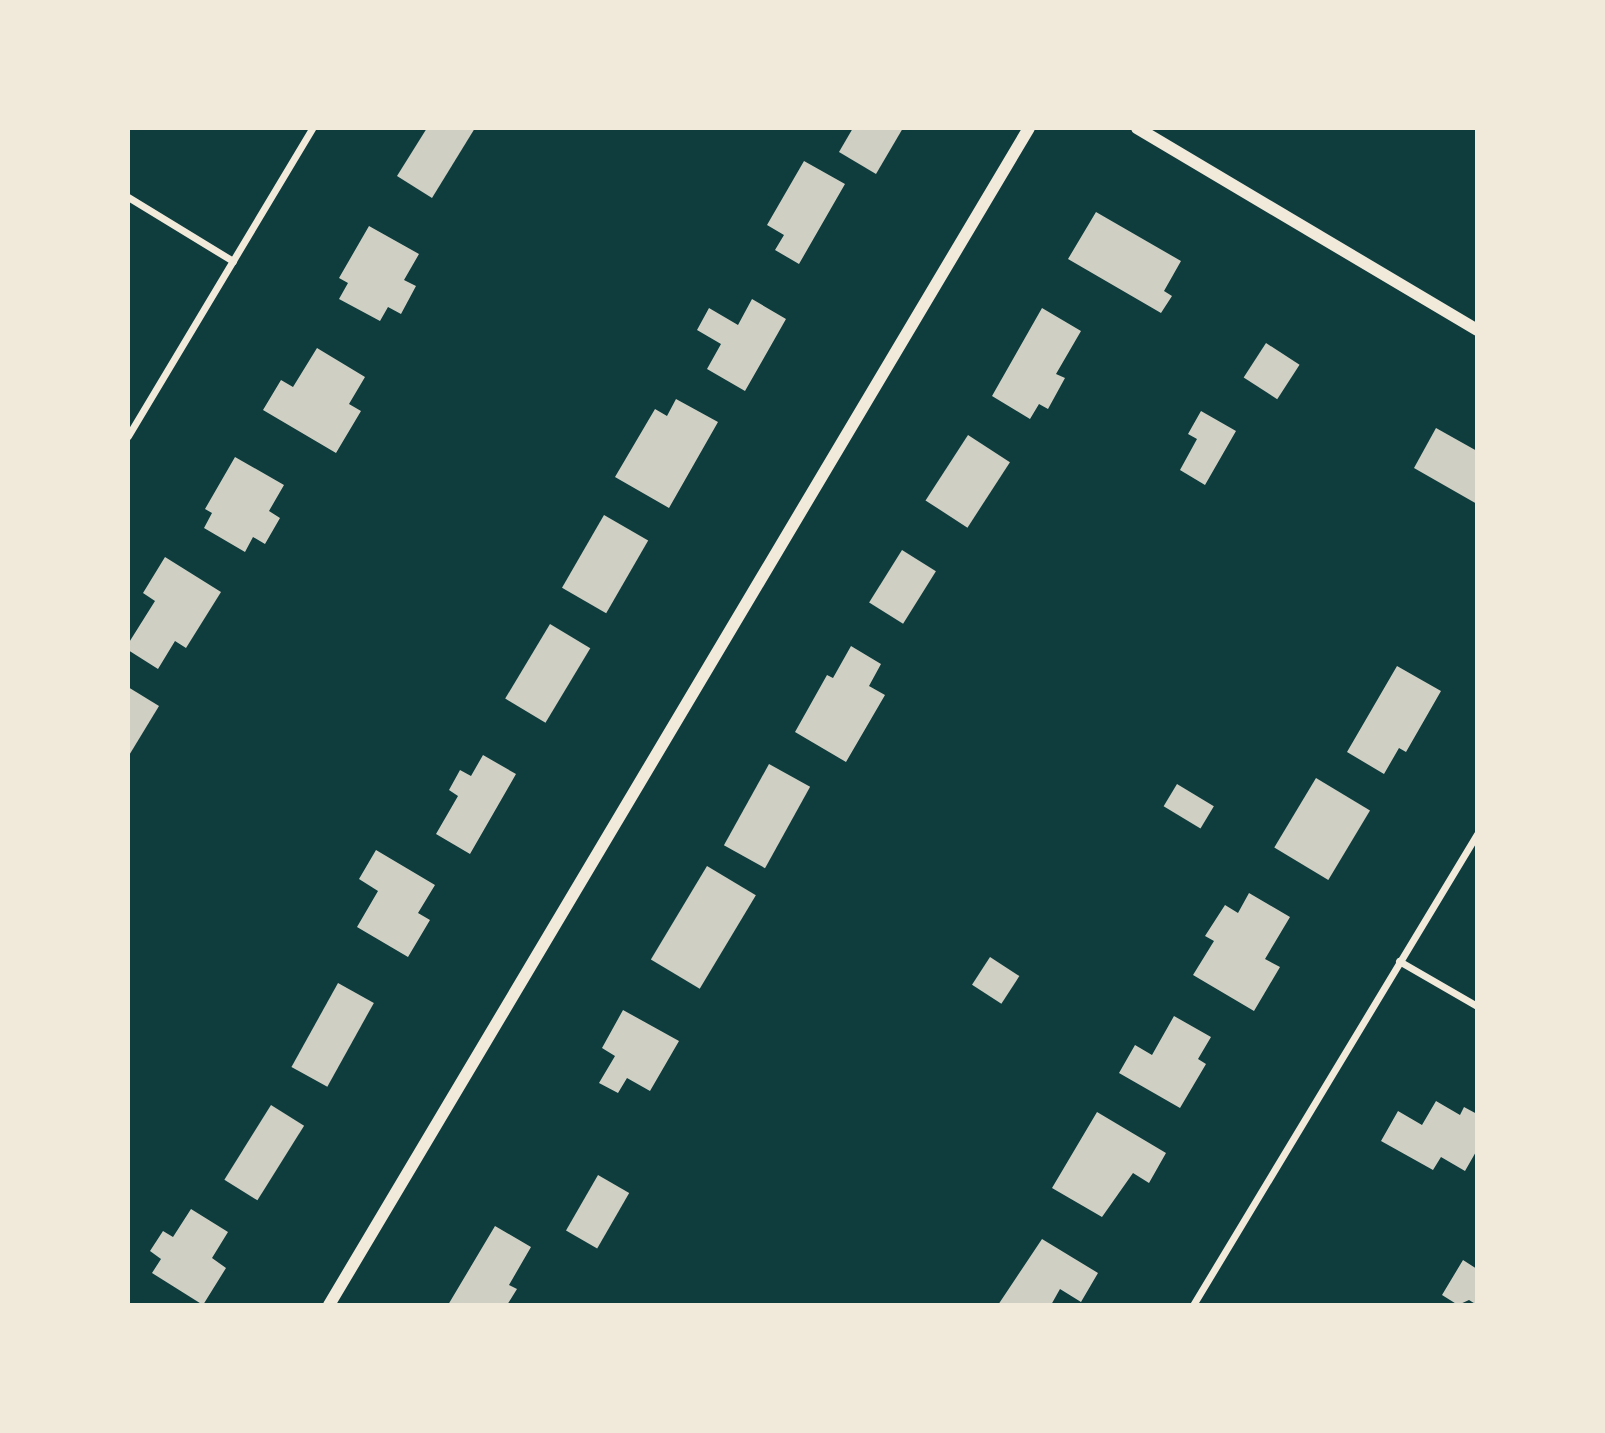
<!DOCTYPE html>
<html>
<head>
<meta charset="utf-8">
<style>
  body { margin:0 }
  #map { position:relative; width:1605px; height:1433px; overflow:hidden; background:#0f3d3e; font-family:Mulish,sans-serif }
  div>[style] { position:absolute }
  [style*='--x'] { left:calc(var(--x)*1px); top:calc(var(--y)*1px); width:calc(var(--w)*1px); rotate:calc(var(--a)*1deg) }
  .building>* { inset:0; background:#cfcfc3; transform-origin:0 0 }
  .minor>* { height:7px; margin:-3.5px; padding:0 3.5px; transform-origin:3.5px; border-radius:3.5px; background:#f1e9da }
  .tertiary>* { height:12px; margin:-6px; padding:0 6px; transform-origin:6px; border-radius:6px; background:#f1e9da }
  span { translate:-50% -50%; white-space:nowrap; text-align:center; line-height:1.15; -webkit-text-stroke:5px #f1e9da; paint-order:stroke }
  .frame { position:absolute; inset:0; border:130px solid #f1e9da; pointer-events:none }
</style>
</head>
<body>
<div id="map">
  <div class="building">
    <i style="clip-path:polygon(427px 128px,475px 128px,432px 198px,397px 176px)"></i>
    <i style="clip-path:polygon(853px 128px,903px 128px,876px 174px,839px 152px)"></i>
    <i style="clip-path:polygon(804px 161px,845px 184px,799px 264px,775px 250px,784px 235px,767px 225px)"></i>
    <i style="clip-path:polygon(1096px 212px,1181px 261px,1164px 291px,1172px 296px,1161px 313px,1068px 259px)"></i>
    <i style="clip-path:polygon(369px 226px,419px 254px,404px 280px,416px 286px,401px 314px,388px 307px,380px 321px,339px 299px,348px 283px,339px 278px)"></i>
    <i style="clip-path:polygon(752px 299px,786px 319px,745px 391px,707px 369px,721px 344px,697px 330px,709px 308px,738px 325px)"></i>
    <i style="clip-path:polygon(1042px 308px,1081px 331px,1056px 374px,1065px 378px,1048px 409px,1039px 404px,1030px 419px,992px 396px)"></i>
    <i style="left:1266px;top:343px;width:40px;height:41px;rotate:33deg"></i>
    <i style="clip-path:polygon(317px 348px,365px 377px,349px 404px,361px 411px,336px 453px,263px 410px,281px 380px,293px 387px)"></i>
    <i style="clip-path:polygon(676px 399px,718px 422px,669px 508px,615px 477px,655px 409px,667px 416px)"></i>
    <i style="clip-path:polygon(1201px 411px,1236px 431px,1205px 485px,1180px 470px,1197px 439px,1188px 434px)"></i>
    <i style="clip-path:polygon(1436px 428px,1477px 451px,1477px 504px,1414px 468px)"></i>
    <i style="left:968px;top:435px;width:50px;height:78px;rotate:33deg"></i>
    <i style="clip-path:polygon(235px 457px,284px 485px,269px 511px,280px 518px,265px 544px,253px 537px,245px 552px,204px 528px,212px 513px,205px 509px)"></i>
    <i style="left:604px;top:515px;width:51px;height:84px;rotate:30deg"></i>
    <i style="left:902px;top:550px;width:40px;height:62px;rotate:32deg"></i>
    <i style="clip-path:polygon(165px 557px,221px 592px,186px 648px,175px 641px,158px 669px,128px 650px,128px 644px,155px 601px,143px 593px)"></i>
    <i style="left:550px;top:624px;width:47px;height:87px;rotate:31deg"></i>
    <i style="clip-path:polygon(851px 646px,881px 664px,869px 686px,885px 695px,846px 762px,795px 732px,827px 675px,833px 678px)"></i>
    <i style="clip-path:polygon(1397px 666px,1441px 691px,1406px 752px,1399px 748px,1384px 774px,1347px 752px)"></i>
    <i style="clip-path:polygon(128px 687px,159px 706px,128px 757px)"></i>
    <i style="clip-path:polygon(483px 755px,516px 774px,470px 854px,436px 834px,458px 796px,449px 790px,460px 770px,471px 776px)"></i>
    <i style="left:769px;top:764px;width:47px;height:93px;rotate:29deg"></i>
    <i style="left:1316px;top:778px;width:63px;height:81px;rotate:31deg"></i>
    <i style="left:1177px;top:784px;width:43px;height:26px;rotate:31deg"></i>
    <i style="clip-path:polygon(376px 850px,435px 885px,418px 913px,430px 920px,408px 957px,357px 927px,378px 891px,359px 879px)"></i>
    <i style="left:707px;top:866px;width:57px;height:109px;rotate:31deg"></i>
    <i style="clip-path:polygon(1249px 893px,1290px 917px,1265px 959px,1280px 967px,1254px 1011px,1193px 975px,1214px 941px,1205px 936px,1225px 905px,1238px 913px)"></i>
    <i style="left:990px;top:957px;width:35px;height:33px;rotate:33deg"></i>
    <i style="left:338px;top:983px;width:41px;height:96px;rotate:29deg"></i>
    <i style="clip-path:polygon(623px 1010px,679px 1041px,650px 1091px,627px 1078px,618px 1093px,599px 1083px,615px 1056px,602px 1048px)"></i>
    <i style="clip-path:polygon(1174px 1016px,1211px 1037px,1198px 1059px,1206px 1064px,1180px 1108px,1119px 1073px,1135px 1045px,1152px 1055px)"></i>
    <i style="clip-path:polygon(1436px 1101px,1460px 1115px,1464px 1107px,1477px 1114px,1477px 1150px,1465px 1171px,1441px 1157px,1433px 1170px,1381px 1141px,1398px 1111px,1422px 1125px)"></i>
    <i style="left:271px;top:1105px;width:39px;height:88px;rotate:32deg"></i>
    <i style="clip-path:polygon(1097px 1112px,1166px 1153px,1149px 1183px,1133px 1173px,1102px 1217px,1052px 1188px)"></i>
    <i style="left:598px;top:1175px;width:36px;height:64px;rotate:30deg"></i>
    <i style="clip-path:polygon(191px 1209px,228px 1232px,212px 1258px,226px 1268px,203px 1305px,152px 1273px,161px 1259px,150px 1251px,163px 1231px,173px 1237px)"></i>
    <i style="clip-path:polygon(495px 1226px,531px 1247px,509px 1285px,517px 1289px,507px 1305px,448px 1305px)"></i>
    <i style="clip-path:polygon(1042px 1239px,1098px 1273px,1081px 1302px,1060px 1289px,1051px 1305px,998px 1305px)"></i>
    <i style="clip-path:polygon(1463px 1260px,1477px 1269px,1477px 1305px,1469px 1300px,1458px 1305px,1442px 1295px)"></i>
  </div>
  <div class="minor">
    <i style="--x:128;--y:197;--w:123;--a:31.4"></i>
    <i style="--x:128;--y:436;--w:359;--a:-59.1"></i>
    <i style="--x:1399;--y:961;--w:90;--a:30"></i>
    <i style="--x:1193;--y:1305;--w:550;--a:-58.91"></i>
  </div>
  <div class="tertiary">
    <i style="--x:1137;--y:128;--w:395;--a:30.7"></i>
    <i style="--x:329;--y:1305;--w:1369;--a:-59.26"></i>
  </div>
  <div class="frame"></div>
</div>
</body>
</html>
